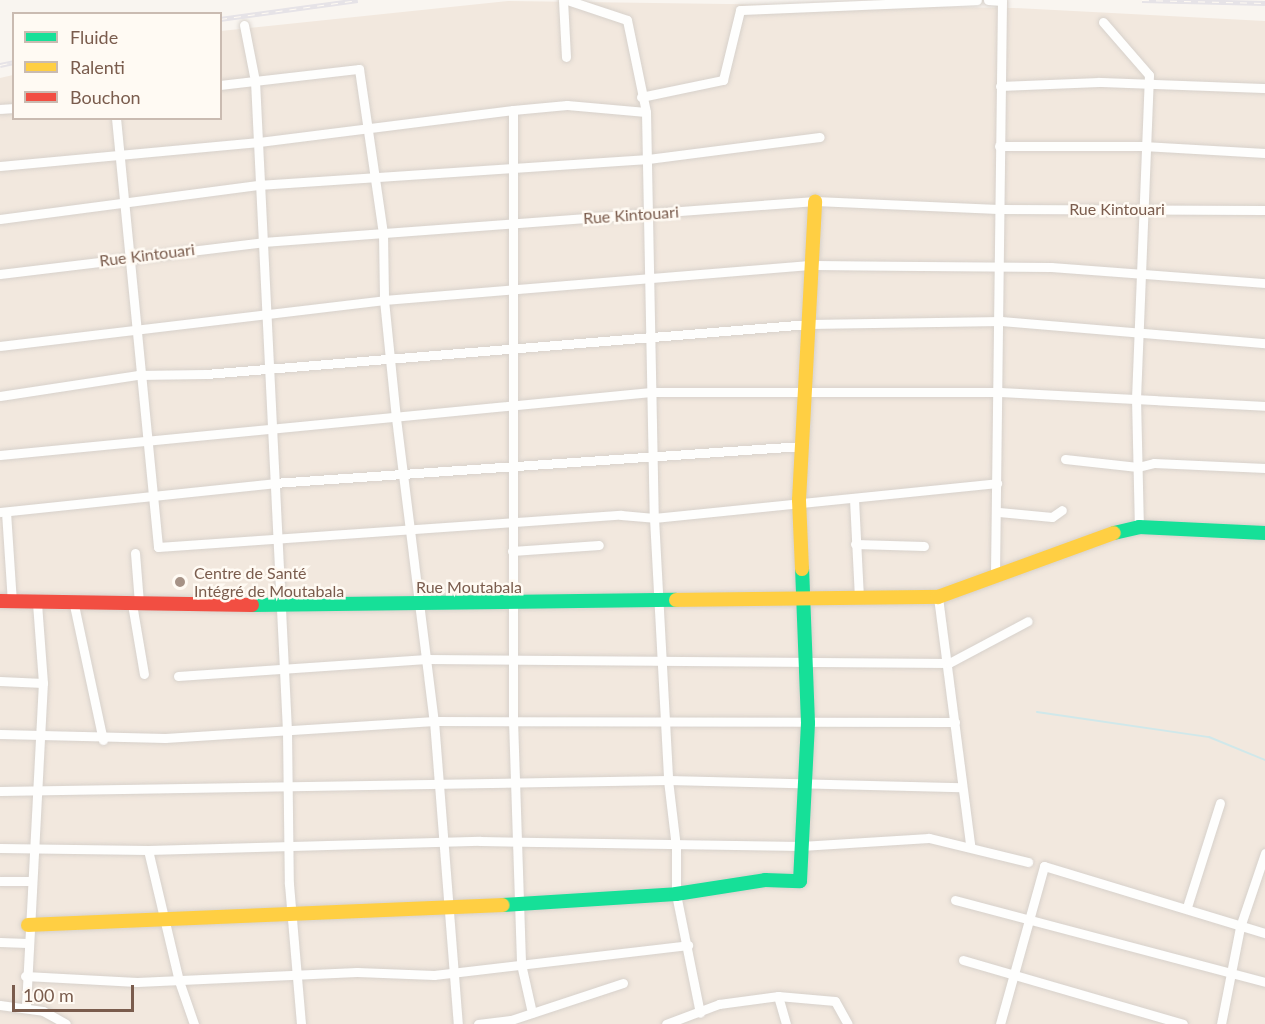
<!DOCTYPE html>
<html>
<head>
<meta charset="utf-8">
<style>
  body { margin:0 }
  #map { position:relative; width:1265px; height:1024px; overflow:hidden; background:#f9f5f0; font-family:Lato,sans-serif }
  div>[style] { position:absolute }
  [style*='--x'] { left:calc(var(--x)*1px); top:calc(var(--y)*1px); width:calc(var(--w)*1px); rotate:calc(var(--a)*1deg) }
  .residential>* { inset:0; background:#f2e8de }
  .stream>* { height:2px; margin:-1px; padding:0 1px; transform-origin:1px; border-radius:1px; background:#d0e8ea }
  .roads { filter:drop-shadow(0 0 2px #d7d1cb) drop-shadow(0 0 2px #d7d1cb) }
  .street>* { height:9px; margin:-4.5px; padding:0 4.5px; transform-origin:4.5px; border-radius:4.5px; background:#fefefd }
  .fast>* { height:14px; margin:-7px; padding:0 7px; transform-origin:7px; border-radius:7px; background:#16e098 }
  .slow>* { height:14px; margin:-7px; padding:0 7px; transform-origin:7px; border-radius:7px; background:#ffcf43 }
  .jam>* { height:14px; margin:-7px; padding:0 7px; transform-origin:7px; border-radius:7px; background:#f24e42 }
  .rail>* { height:4.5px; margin-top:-2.25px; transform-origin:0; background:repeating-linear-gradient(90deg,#fffaf3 0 7px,#e6e3e7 0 14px); box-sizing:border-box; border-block:2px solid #e6e3e7 }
  .dots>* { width:16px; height:16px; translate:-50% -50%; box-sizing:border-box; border:3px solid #fffaf3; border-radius:50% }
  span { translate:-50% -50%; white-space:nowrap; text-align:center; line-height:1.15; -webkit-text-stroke:5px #fffaf3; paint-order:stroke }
  .street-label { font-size:16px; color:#7a5c4d }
  .poi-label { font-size:16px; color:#7a5c4d }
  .left { translate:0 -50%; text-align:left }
  .legend { position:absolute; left:12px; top:12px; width:210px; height:108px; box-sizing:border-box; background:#fffaf3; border:2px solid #cabbb1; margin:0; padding:8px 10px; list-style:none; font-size:18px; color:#7a5c4d }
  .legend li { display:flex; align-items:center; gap:12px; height:30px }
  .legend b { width:30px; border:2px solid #cabbb1 }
  .scale { position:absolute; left:12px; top:985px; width:122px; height:27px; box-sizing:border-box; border:3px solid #7a5c4d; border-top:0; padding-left:8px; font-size:18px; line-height:21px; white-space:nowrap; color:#7a5c4d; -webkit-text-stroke:4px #fffaf3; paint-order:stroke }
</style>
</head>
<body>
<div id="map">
  <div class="residential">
    <i style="clip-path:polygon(508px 1px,1014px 8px,1265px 21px,1265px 1024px,0 1024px,0 78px,13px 75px,14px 118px,220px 118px,221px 31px)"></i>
  </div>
  <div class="stream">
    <i style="--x:1037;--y:712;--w:174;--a:8.3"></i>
    <i style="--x:1209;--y:737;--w:61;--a:22.3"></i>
  </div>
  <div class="roads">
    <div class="street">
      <i style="--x:563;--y:0;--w:57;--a:87"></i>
      <i style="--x:567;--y:0;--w:63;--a:18.4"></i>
      <i style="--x:627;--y:20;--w:94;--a:78.3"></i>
      <i style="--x:646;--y:112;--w:406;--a:88.9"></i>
      <i style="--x:654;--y:518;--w:262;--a:86.9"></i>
      <i style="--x:668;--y:780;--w:67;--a:83.2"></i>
      <i style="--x:676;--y:847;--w:47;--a:90"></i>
      <i style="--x:676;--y:894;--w:121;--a:78.6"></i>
      <i style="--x:988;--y:0;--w:14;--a:4"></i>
      <i style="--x:1002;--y:1;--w:574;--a:90.7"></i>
      <i style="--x:1103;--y:22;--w:70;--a:49"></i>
      <i style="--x:1149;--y:75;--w:323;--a:92.3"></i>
      <i style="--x:1136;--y:398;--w:129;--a:88.7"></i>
      <i style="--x:244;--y:25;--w:57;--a:78.9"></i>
      <i style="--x:255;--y:81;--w:651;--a:87.18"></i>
      <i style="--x:287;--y:731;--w:153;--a:89.3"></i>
      <i style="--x:289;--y:884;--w:141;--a:85.1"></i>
      <i style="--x:220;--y:85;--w:140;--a:-6.6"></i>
      <i style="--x:359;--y:69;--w:166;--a:81.7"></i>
      <i style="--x:383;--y:233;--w:67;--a:89.1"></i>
      <i style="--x:384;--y:300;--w:119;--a:84.2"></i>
      <i style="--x:396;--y:418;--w:305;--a:82.9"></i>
      <i style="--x:434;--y:721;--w:304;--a:85.5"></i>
      <i style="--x:1000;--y:86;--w:99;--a:-2.3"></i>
      <i style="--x:1099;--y:82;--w:166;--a:2.1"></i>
      <i style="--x:641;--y:97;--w:84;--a:-11.7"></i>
      <i style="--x:723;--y:80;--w:72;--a:-76.3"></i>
      <i style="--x:740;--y:10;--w:237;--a:-2.4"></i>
      <i style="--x:0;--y:109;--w:14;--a:-4"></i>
      <i style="--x:513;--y:110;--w:610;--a:90"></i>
      <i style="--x:513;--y:720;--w:244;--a:88.1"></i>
      <i style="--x:521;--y:964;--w:50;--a:77.3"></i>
      <i style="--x:116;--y:118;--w:431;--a:84.4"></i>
      <i style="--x:158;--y:547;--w:464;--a:-4"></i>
      <i style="--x:621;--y:515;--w:33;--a:5"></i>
      <i style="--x:654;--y:518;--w:345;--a:-5.8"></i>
      <i style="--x:999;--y:146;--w:144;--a:0"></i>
      <i style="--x:1143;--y:146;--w:122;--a:3.3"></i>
      <i style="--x:0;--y:166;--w:260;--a:-5.3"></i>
      <i style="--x:259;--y:142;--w:256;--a:-7.2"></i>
      <i style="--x:513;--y:110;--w:54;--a:-5.3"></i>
      <i style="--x:567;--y:105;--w:79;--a:5.1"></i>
      <i style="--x:0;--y:219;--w:260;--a:-7.5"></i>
      <i style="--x:258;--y:185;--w:391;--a:-3.8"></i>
      <i style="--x:648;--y:159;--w:173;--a:-7.3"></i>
      <i style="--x:0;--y:274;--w:265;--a:-6.9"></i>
      <i style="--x:263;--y:242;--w:554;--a:-4.25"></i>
      <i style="--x:815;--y:201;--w:183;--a:2.5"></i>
      <i style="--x:998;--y:209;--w:267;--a:0.2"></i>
      <i style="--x:0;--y:346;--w:387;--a:-6.8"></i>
      <i style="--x:384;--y:300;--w:430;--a:-4.7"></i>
      <i style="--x:813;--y:265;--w:238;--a:0.5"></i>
      <i style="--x:1051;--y:267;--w:215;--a:4.3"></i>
      <i style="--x:0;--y:396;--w:140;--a:-8.7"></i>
      <i style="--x:138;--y:375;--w:68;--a:-0.8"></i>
      <i style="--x:206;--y:374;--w:605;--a:-4.74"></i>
      <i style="--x:809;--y:324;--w:192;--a:-0.9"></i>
      <i style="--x:1001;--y:321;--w:265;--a:4.8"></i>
      <i style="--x:0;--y:455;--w:654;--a:-5.53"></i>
      <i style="--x:651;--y:392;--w:349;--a:0"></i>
      <i style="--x:1000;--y:392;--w:265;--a:3"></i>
      <i style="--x:1065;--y:459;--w:73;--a:6.3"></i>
      <i style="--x:1138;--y:467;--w:16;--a:-14"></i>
      <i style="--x:1154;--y:463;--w:111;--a:2.6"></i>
      <i style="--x:854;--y:499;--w:100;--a:87.1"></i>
      <i style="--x:0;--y:512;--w:276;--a:-6"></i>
      <i style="--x:274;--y:483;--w:529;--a:-4.01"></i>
      <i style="--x:6;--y:512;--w:90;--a:86.2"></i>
      <i style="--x:999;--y:512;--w:53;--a:5.4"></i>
      <i style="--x:1052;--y:517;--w:12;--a:-35"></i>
      <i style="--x:855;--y:544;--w:69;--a:1.7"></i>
      <i style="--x:512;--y:551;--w:87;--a:-3.9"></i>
      <i style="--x:135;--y:553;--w:50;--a:85.4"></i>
      <i style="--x:938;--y:597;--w:250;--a:82.6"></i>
      <i style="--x:132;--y:604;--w:71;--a:80.3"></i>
      <i style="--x:74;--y:605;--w:138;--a:77.9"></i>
      <i style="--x:178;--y:676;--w:249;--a:-3.9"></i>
      <i style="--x:426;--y:659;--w:523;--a:0.44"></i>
      <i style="--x:949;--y:663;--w:89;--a:-28"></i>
      <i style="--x:0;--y:681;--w:43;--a:2.7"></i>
      <i style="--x:0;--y:734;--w:165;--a:1.4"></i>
      <i style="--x:165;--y:738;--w:270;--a:-3.6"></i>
      <i style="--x:434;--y:721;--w:521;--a:0.11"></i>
      <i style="--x:0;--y:791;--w:668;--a:-0.94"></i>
      <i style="--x:668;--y:780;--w:293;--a:1.4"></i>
      <i style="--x:0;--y:848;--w:148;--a:0.8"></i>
      <i style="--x:148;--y:850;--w:332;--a:-1.6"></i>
      <i style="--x:480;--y:841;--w:321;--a:0.9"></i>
      <i style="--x:801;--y:846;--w:128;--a:-3.6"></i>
      <i style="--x:929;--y:838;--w:102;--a:13.6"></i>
      <i style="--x:148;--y:850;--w:135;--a:76.7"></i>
      <i style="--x:179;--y:981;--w:46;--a:70.8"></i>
      <i style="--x:0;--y:881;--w:30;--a:0"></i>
      <i style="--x:955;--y:900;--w:321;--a:14.8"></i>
      <i style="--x:1187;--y:907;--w:109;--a:-72.4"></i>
      <i style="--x:0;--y:942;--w:27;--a:2"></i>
      <i style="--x:963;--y:960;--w:229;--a:16.2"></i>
      <i style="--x:25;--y:976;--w:112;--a:3.1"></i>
      <i style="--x:137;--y:982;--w:220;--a:-2.6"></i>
      <i style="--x:357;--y:972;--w:77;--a:2.2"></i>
      <i style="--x:434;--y:975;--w:256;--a:-6.7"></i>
      <i style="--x:778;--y:996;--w:29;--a:74"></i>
      <i style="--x:0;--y:1005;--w:43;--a:7.9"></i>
      <i style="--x:43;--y:1011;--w:26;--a:29"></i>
      <i style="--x:26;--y:1006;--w:323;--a:-87"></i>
      <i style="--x:43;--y:683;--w:79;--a:-94.3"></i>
      <i style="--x:478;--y:1024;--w:33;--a:-7"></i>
      <i style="--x:511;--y:1020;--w:118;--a:-18.3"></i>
      <i style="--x:666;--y:1024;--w:57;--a:-20.7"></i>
      <i style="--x:719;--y:1004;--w:60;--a:-7.7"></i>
      <i style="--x:778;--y:996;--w:57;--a:5"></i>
      <i style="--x:835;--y:1001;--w:26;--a:61"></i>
      <i style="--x:1000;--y:1024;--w:164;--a:-74.4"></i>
      <i style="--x:1044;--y:866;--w:231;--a:16.9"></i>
      <i style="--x:1221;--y:1024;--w:99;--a:-78.9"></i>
      <i style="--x:1240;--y:927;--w:78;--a:-71.3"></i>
    </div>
    <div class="fast">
      <i style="--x:1114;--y:533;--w:26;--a:-13"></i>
      <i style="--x:1139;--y:527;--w:126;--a:2.7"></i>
      <i style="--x:252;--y:605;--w:424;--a:-0.7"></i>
      <i style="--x:503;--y:905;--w:173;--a:-3.6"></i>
      <i style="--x:676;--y:894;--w:90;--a:-8.9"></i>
      <i style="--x:765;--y:880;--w:35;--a:2"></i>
      <i style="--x:800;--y:881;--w:158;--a:-87.1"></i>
      <i style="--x:808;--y:723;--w:154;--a:-92.2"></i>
    </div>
    <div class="slow">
      <i style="--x:802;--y:569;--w:69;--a:-92.5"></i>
      <i style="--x:799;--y:500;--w:299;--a:-86.9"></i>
      <i style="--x:676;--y:600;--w:262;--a:-0.7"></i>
      <i style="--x:938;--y:597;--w:187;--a:-20"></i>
      <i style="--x:28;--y:925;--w:475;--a:-2.4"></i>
    </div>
    <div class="jam">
      <i style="--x:0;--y:601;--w:252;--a:0.9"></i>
    </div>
  </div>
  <div class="rail">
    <i style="--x:1142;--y:0;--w:123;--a:1.4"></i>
    <i style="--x:220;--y:19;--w:139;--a:-7.8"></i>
    <i style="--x:0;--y:65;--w:14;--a:-12"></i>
  </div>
  <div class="dots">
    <i style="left:180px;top:582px;background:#a69286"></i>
  </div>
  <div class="street-label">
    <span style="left:1117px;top:209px">Rue Kintouari</span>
    <span style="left:631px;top:215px;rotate:-4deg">Rue Kintouari</span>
    <span style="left:147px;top:255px;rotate:-7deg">Rue Kintouari</span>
    <span style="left:469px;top:587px">Rue Moutabala</span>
  </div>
  <div class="poi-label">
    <span class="left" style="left:194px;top:582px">Centre de Santé<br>Intégré de Moutabala</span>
  </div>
  <ul class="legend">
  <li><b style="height:8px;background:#16e098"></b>Fluide</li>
  <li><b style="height:8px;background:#ffcf43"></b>Ralenti</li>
  <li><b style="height:8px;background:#f24e42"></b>Bouchon</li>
  </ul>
  <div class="scale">100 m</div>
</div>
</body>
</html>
